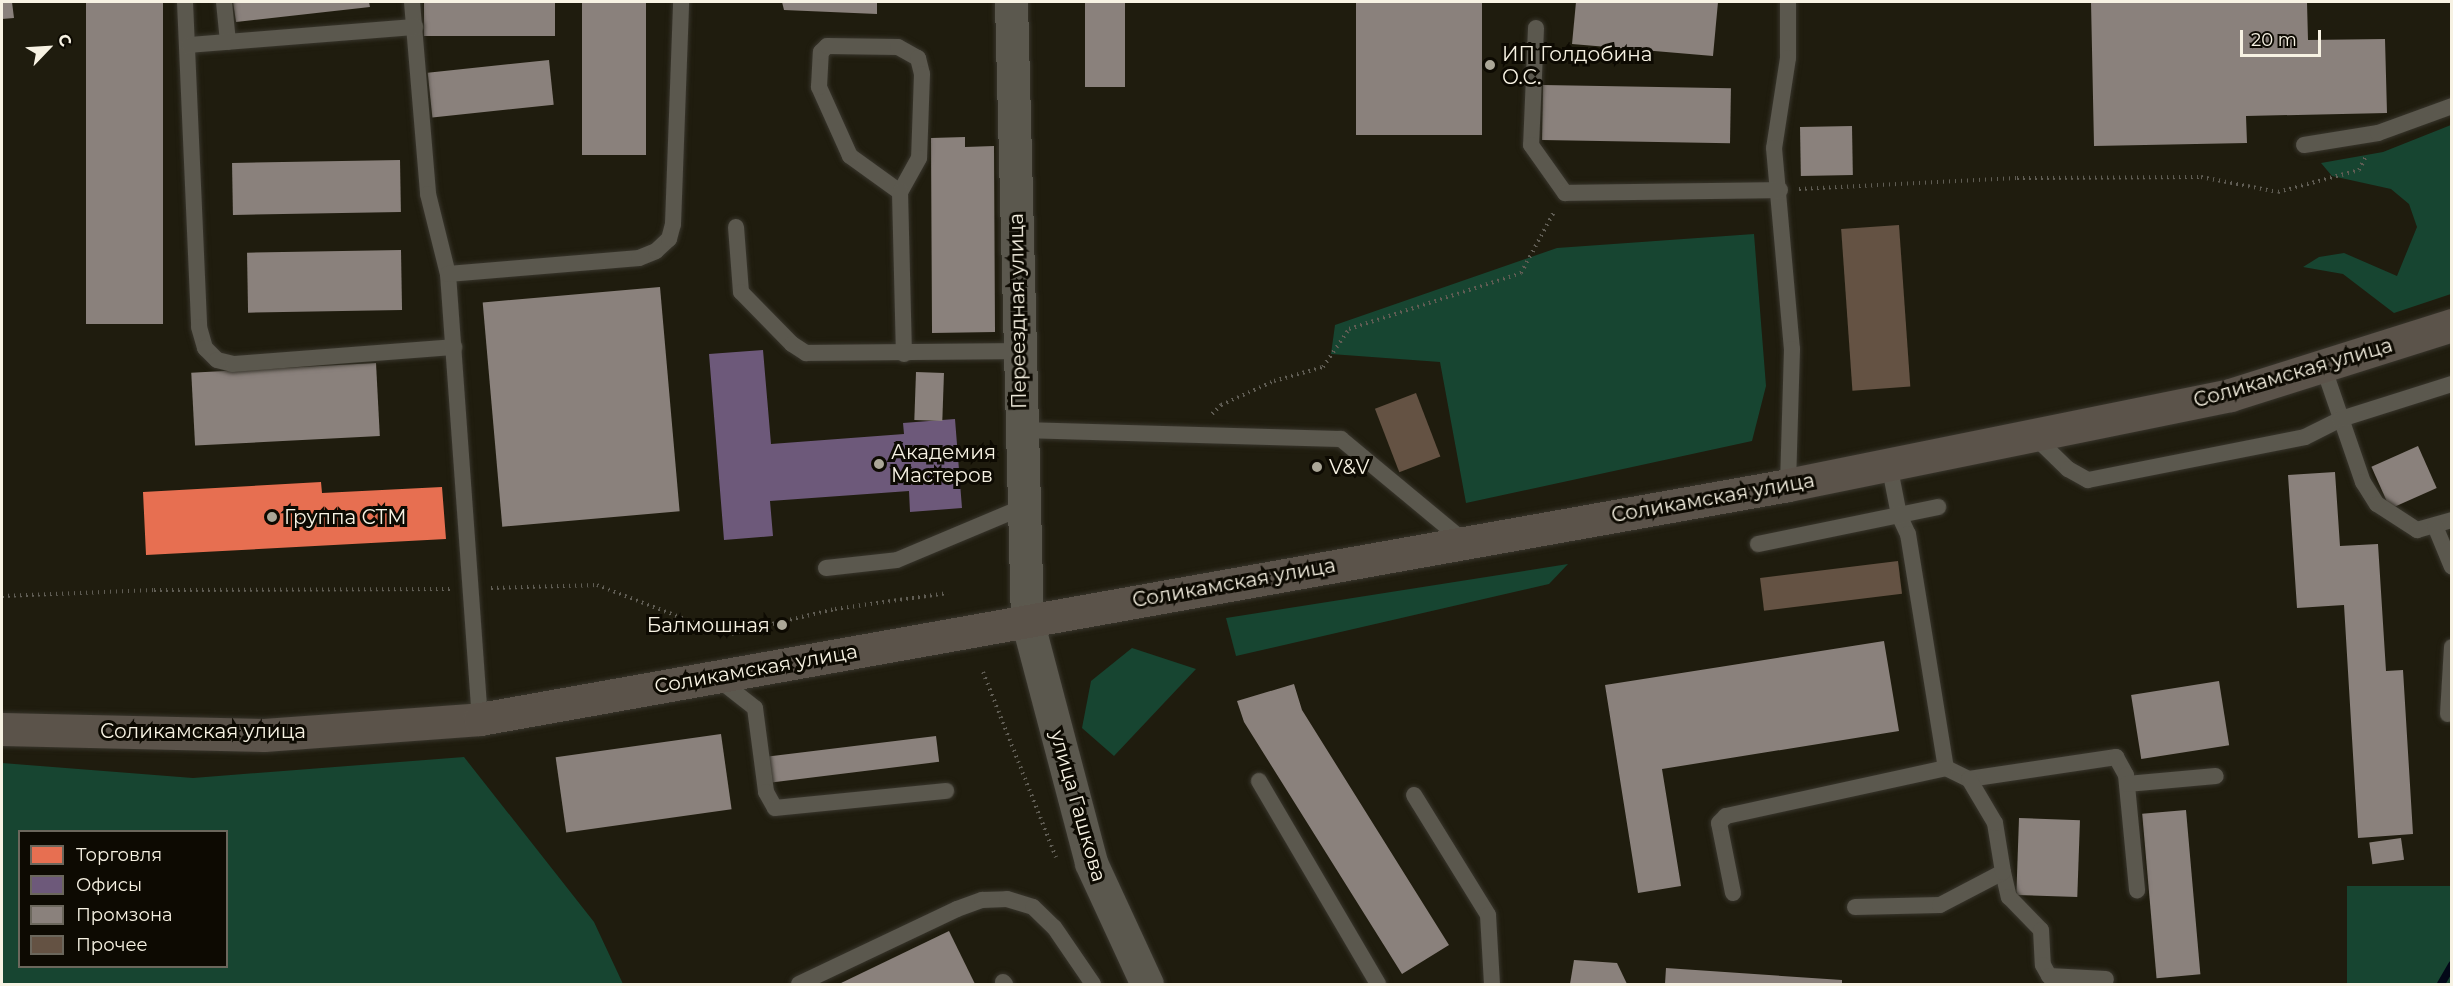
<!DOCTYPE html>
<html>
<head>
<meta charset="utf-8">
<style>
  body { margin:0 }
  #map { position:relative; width:2453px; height:986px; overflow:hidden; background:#1f1c0e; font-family:Montserrat,sans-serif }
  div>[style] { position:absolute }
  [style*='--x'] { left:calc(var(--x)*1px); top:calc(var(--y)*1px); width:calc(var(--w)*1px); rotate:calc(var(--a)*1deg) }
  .green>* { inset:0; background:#174531; transform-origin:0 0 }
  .shops>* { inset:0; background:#e76f51 }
  .offices>* { inset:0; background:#6d597a }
  .industry>* { inset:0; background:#8a817c; transform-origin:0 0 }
  .stream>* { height:8px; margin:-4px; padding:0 4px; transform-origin:4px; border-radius:4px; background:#030818 }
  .building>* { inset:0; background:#645243; transform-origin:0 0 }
  .path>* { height:4px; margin-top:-2px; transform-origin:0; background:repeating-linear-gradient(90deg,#605d54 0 1.5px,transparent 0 6px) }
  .roads { filter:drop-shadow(0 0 2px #38352c) drop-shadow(0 0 2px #38352c) }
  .service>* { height:16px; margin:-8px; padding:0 8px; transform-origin:8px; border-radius:8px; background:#5b584e }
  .minor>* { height:33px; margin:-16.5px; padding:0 16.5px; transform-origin:16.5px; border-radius:16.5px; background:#5b584e }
  .tertiary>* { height:33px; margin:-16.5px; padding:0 16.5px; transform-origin:16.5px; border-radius:16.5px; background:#5b584e }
  .primary>* { height:33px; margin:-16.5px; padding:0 16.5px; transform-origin:16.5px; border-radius:16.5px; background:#5b534a }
  .dots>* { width:16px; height:16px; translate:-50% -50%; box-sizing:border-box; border:3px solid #0d0a02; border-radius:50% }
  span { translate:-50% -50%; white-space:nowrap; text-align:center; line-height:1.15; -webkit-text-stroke:6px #0d0a02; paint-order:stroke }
  .poi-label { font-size:20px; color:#f7f2e3 }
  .left { translate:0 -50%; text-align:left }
  .right { translate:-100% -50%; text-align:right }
  .street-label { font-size:20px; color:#f7f2e3 }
  .frame { position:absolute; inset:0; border:3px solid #f7f2e3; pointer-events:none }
  .legend { position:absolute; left:18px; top:830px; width:210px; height:138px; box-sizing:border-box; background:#0d0a02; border:2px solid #6b675c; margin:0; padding:8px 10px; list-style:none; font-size:18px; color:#f7f2e3 }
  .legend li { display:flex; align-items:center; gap:12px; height:30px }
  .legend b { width:30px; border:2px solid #6b675c }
  .north { position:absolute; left:18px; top:18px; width:60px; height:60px; -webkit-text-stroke:4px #0d0a02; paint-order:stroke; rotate:65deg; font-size:16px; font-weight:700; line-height:24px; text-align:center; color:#f7f2e3 }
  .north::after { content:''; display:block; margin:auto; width:21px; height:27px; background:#f7f2e3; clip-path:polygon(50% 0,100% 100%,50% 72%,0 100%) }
  .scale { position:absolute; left:2240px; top:30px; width:81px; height:27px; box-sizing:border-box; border:3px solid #f7f2e3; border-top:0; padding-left:8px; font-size:18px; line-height:21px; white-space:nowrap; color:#f7f2e3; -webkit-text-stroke:4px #0d0a02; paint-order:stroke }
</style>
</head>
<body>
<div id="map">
  <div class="green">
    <i style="clip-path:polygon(2451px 125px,2451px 294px,2394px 313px,2343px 274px,2303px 267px,2319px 257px,2344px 253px,2397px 276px,2417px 227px,2409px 204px,2391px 189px,2332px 176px,2321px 163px,2383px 152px)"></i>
    <i style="clip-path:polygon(1754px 234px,1766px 386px,1752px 441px,1466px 503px,1440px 362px,1331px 354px,1335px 325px,1557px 248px)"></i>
    <i style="clip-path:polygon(1568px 564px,1549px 584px,1236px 656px,1226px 618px)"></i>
    <i style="clip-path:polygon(1132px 648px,1196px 669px,1114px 756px,1082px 728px,1091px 681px)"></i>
    <i style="clip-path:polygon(evenodd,464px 757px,594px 922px,623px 984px,2px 984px,2px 763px,193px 778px,464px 757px,20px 832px,226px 832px,226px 966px,20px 966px,20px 832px)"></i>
    <i style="left:2451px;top:886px;width:98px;height:104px;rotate:90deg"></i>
  </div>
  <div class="shops">
    <i style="clip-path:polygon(321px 482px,322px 493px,442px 487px,446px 539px,146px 555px,143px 492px)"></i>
  </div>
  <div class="offices">
    <i style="clip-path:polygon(763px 350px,771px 444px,904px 434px,903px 423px,955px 419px,962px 508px,910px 512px,909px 491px,770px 501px,773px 536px,724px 540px,709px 354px)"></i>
  </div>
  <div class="industry">
    <i style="clip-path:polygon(2px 2px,12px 2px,14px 18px,2px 19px)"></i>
    <i style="left:86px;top:2px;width:77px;height:322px"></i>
    <i style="clip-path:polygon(233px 2px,369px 2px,370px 7px,236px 22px)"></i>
    <i style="left:424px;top:2px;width:131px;height:34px"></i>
    <i style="left:582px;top:2px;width:64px;height:153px"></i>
    <i style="clip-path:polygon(782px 2px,877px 2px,877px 14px,784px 10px)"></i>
    <i style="left:1085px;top:2px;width:40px;height:85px"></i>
    <i style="left:1356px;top:2px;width:126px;height:133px"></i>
    <i style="clip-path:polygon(1576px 2px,1718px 2px,1713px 56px,1572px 44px)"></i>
    <i style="clip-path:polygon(2091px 2px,2307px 2px,2308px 40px,2385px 39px,2387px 113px,2246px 116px,2247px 143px,2094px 146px)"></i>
    <i style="left:549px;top:60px;width:45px;height:122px;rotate:84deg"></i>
    <i style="left:1543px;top:85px;width:188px;height:55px;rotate:1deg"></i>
    <i style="left:1852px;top:126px;width:49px;height:52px;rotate:89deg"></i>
    <i style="clip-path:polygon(965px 137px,965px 147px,994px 146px,995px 332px,932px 333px,931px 138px)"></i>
    <i style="left:400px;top:160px;width:52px;height:168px;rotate:89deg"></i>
    <i style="left:401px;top:250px;width:60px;height:154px;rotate:89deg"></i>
    <i style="left:660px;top:287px;width:225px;height:178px;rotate:85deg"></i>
    <i style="left:376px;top:363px;width:73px;height:185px;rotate:87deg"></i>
    <i style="left:916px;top:372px;width:28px;height:48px;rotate:2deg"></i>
    <i style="left:2418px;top:446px;width:46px;height:51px;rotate:66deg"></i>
    <i style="clip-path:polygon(2335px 472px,2340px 546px,2378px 544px,2386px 671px,2403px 670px,2413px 834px,2358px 838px,2344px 605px,2297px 608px,2288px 475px)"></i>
    <i style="clip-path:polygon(1884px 641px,1899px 731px,1662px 769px,1681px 886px,1638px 893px,1605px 685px)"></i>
    <i style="left:2219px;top:681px;width:65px;height:89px;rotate:81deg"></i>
    <i style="clip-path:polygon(1294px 684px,1302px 710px,1449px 945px,1402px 974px,1244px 722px,1237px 701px)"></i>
    <i style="left:721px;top:734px;width:76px;height:167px;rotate:82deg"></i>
    <i style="left:936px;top:736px;width:26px;height:169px;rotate:83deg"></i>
    <i style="left:2186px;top:810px;width:165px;height:44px;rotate:85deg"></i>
    <i style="left:2019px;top:818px;width:61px;height:77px;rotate:2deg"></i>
    <i style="left:2401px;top:838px;width:22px;height:32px;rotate:82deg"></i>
    <i style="clip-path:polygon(949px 931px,975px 984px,839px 984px)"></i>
    <i style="clip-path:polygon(1574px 960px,1617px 963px,1627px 984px,1570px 984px)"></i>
    <i style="clip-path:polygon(1666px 968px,1842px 980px,1842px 984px,1665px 984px)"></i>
  </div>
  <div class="stream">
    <i style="--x:2441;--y:984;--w:22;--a:-60"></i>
  </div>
  <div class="building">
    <i style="left:1899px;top:225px;width:162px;height:58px;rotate:86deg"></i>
    <i style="left:1416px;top:393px;width:68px;height:44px;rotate:69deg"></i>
    <i style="left:1898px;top:561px;width:33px;height:139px;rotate:83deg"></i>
  </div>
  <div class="path">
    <i style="--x:1799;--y:189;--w:218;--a:-2.9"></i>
    <i style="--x:2017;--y:178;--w:184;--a:-0.3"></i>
    <i style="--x:2201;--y:177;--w:78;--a:11"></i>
    <i style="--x:2278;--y:192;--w:84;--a:-15.2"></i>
    <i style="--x:2359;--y:170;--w:16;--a:-63"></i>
    <i style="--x:1212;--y:414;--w:13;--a:-45"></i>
    <i style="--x:1221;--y:405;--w:58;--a:-24.4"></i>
    <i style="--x:1274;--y:381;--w:51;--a:-15.9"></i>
    <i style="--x:1323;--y:367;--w:46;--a:-55.6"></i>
    <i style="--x:1349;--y:329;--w:181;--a:-18"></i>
    <i style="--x:1521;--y:273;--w:69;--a:-61.6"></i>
    <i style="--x:491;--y:588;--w:106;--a:-1.6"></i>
    <i style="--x:597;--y:585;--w:138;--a:21.2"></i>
    <i style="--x:726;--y:635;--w:112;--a:-13.4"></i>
    <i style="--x:835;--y:609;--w:114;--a:-8.1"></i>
    <i style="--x:2;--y:596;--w:152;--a:-2.3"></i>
    <i style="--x:154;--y:590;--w:297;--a:-0.2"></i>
    <i style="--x:983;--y:672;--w:199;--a:68.5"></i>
  </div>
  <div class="roads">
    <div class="service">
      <i style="--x:185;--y:2;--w:325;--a:87.5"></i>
      <i style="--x:199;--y:327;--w:22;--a:74"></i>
      <i style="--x:205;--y:348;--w:17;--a:45"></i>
      <i style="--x:217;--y:360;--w:16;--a:14"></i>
      <i style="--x:233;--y:364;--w:222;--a:-4.4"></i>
      <i style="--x:224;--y:2;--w:40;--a:84.3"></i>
      <i style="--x:412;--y:2;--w:193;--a:85.2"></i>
      <i style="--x:428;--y:194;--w:82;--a:76"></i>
      <i style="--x:448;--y:274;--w:446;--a:85.9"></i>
      <i style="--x:1788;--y:2;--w:56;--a:90"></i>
      <i style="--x:1788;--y:58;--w:91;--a:98.8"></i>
      <i style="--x:1774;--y:148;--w:202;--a:84.9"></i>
      <i style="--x:1792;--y:349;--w:136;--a:91.7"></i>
      <i style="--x:1536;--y:28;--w:117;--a:92.4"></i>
      <i style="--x:1531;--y:145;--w:59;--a:54.7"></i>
      <i style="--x:1565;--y:193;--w:215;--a:-0.8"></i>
      <i style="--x:189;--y:45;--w:227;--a:-4.6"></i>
      <i style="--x:2304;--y:145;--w:75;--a:-9.2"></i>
      <i style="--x:2378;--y:133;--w:79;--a:-20"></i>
      <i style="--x:900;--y:192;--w:62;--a:-144.2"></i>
      <i style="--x:850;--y:156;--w:76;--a:-114.2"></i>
      <i style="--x:819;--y:87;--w:35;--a:-87"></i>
      <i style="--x:821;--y:52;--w:8;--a:-45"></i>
      <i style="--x:827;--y:46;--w:71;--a:0.8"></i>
      <i style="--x:898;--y:47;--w:23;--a:29"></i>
      <i style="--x:918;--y:58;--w:16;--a:76"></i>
      <i style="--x:922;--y:74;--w:84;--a:92"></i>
      <i style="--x:919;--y:158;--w:39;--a:119"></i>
      <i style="--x:900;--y:192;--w:162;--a:88.6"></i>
      <i style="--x:736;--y:227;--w:65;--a:85.6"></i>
      <i style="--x:741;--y:292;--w:73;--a:45.6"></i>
      <i style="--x:792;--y:344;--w:17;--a:33"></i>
      <i style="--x:806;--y:353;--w:213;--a:-0.5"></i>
      <i style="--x:448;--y:274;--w:192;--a:-4.8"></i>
      <i style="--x:639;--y:258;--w:18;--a:-22"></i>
      <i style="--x:656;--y:251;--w:18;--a:-43"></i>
      <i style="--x:669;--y:239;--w:16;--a:-75"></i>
      <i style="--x:673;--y:224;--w:222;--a:-87.9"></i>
      <i style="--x:2323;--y:366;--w:123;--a:71"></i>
      <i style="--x:2363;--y:482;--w:26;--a:58"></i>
      <i style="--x:2377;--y:504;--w:48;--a:33"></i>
      <i style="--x:2417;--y:530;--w:36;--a:-16"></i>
      <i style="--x:1021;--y:430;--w:320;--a:1.6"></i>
      <i style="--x:1341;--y:439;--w:161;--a:39.7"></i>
      <i style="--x:2033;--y:435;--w:49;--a:44.2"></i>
      <i style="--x:2068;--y:469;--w:23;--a:29"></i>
      <i style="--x:2088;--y:480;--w:221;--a:-11.2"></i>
      <i style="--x:2305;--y:437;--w:40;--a:-26.6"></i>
      <i style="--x:2341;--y:419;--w:116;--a:-17.5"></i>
      <i style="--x:1889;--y:464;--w:52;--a:78.9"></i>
      <i style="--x:1899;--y:515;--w:21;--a:65"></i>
      <i style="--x:1908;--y:534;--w:237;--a:80.8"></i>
      <i style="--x:1946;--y:768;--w:25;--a:26"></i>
      <i style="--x:1969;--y:779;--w:149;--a:-8.5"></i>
      <i style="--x:2116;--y:757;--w:21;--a:61"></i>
      <i style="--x:2126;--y:775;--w:116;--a:84.5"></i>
      <i style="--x:2435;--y:526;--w:44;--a:67.5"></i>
      <i style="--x:1758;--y:544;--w:184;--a:-11.6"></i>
      <i style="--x:826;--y:568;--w:71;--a:-6.4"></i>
      <i style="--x:897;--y:560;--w:134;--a:-22.8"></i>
      <i style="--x:718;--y:679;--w:47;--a:38.1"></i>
      <i style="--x:755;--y:708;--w:85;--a:82.5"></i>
      <i style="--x:766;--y:792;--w:18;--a:61"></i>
      <i style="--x:775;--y:808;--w:172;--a:-5.7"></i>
      <i style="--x:2448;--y:714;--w:67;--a:-86.6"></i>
      <i style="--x:1259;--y:781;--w:235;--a:59.6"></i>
      <i style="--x:2127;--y:784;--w:89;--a:-5.1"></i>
      <i style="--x:1414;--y:795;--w:141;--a:58.3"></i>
      <i style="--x:1488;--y:915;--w:69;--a:86.7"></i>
      <i style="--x:2003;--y:872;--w:26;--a:77"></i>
      <i style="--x:2009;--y:897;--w:46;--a:45.9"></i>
      <i style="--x:2041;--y:930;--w:35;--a:87"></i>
      <i style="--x:2043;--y:965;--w:13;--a:61"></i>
      <i style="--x:2049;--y:976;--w:57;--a:3"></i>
      <i style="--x:1733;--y:893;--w:71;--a:-101.3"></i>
      <i style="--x:1719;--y:823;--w:10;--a:-45"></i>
      <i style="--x:1726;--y:816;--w:225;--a:-12.3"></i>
      <i style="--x:1855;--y:907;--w:85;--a:-1.3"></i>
      <i style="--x:1940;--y:905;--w:71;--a:-27.6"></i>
      <i style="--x:2003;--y:872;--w:50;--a:-99.3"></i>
      <i style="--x:1995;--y:823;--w:51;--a:-120.6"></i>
      <i style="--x:1003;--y:982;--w:3;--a:45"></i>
      <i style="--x:799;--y:984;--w:175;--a:-25.4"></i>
      <i style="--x:957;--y:909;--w:27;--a:-20"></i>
      <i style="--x:982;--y:900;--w:25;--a:-2"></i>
      <i style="--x:1007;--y:899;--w:27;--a:17"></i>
      <i style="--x:1033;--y:907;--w:29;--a:44"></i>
      <i style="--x:1054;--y:927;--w:69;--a:55.6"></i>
    </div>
    <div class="minor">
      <i style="--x:1011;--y:2;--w:618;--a:88.52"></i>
    </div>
    <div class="tertiary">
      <i style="--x:1027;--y:620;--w:251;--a:75.2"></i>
      <i style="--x:1091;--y:863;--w:133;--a:65.2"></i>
    </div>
    <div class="primary">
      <i style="--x:2;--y:729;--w:262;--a:1.3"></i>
      <i style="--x:264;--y:735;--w:217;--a:-4.2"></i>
      <i style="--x:480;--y:719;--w:1329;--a:-10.14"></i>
      <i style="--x:1788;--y:485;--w:451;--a:-11.5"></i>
      <i style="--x:2230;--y:395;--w:233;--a:-17.5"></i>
    </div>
  </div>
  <div class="dots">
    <i style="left:1490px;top:65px;background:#aba798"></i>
    <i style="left:879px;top:464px;background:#aba798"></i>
    <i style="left:1317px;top:467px;background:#aba798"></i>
    <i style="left:272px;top:517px;background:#aba798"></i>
    <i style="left:782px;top:625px;background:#aba798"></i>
  </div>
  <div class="poi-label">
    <span class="left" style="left:1502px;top:66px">ИП Голдобина<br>О.С.</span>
    <span class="left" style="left:891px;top:464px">Академия<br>Мастеров</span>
    <span class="left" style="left:1329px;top:467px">V&amp;V</span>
    <span class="left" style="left:284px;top:517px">Группа СТМ</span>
    <span class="right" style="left:770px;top:625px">Балмошная</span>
  </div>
  <div class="street-label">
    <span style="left:1018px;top:311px;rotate:-91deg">Переездная улица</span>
    <span style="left:2293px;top:373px;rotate:-16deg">Соликамская улица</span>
    <span style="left:1713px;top:498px;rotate:-10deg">Соликамская улица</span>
    <span style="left:1234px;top:583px;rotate:-10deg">Соликамская улица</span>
    <span style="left:756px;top:669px;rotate:-10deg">Соликамская улица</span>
    <span style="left:203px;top:731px">Соликамская улица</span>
    <span style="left:1078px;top:806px;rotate:74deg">улица Гашкова</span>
  </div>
  <div class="frame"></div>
  <ul class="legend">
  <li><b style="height:16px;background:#e76f51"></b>Торговля</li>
  <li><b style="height:16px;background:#6d597a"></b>Офисы</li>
  <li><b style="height:16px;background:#8a817c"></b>Промзона</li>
  <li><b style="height:16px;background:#645243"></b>Прочее</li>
  </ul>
  <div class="north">С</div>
  <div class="scale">20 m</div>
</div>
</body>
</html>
